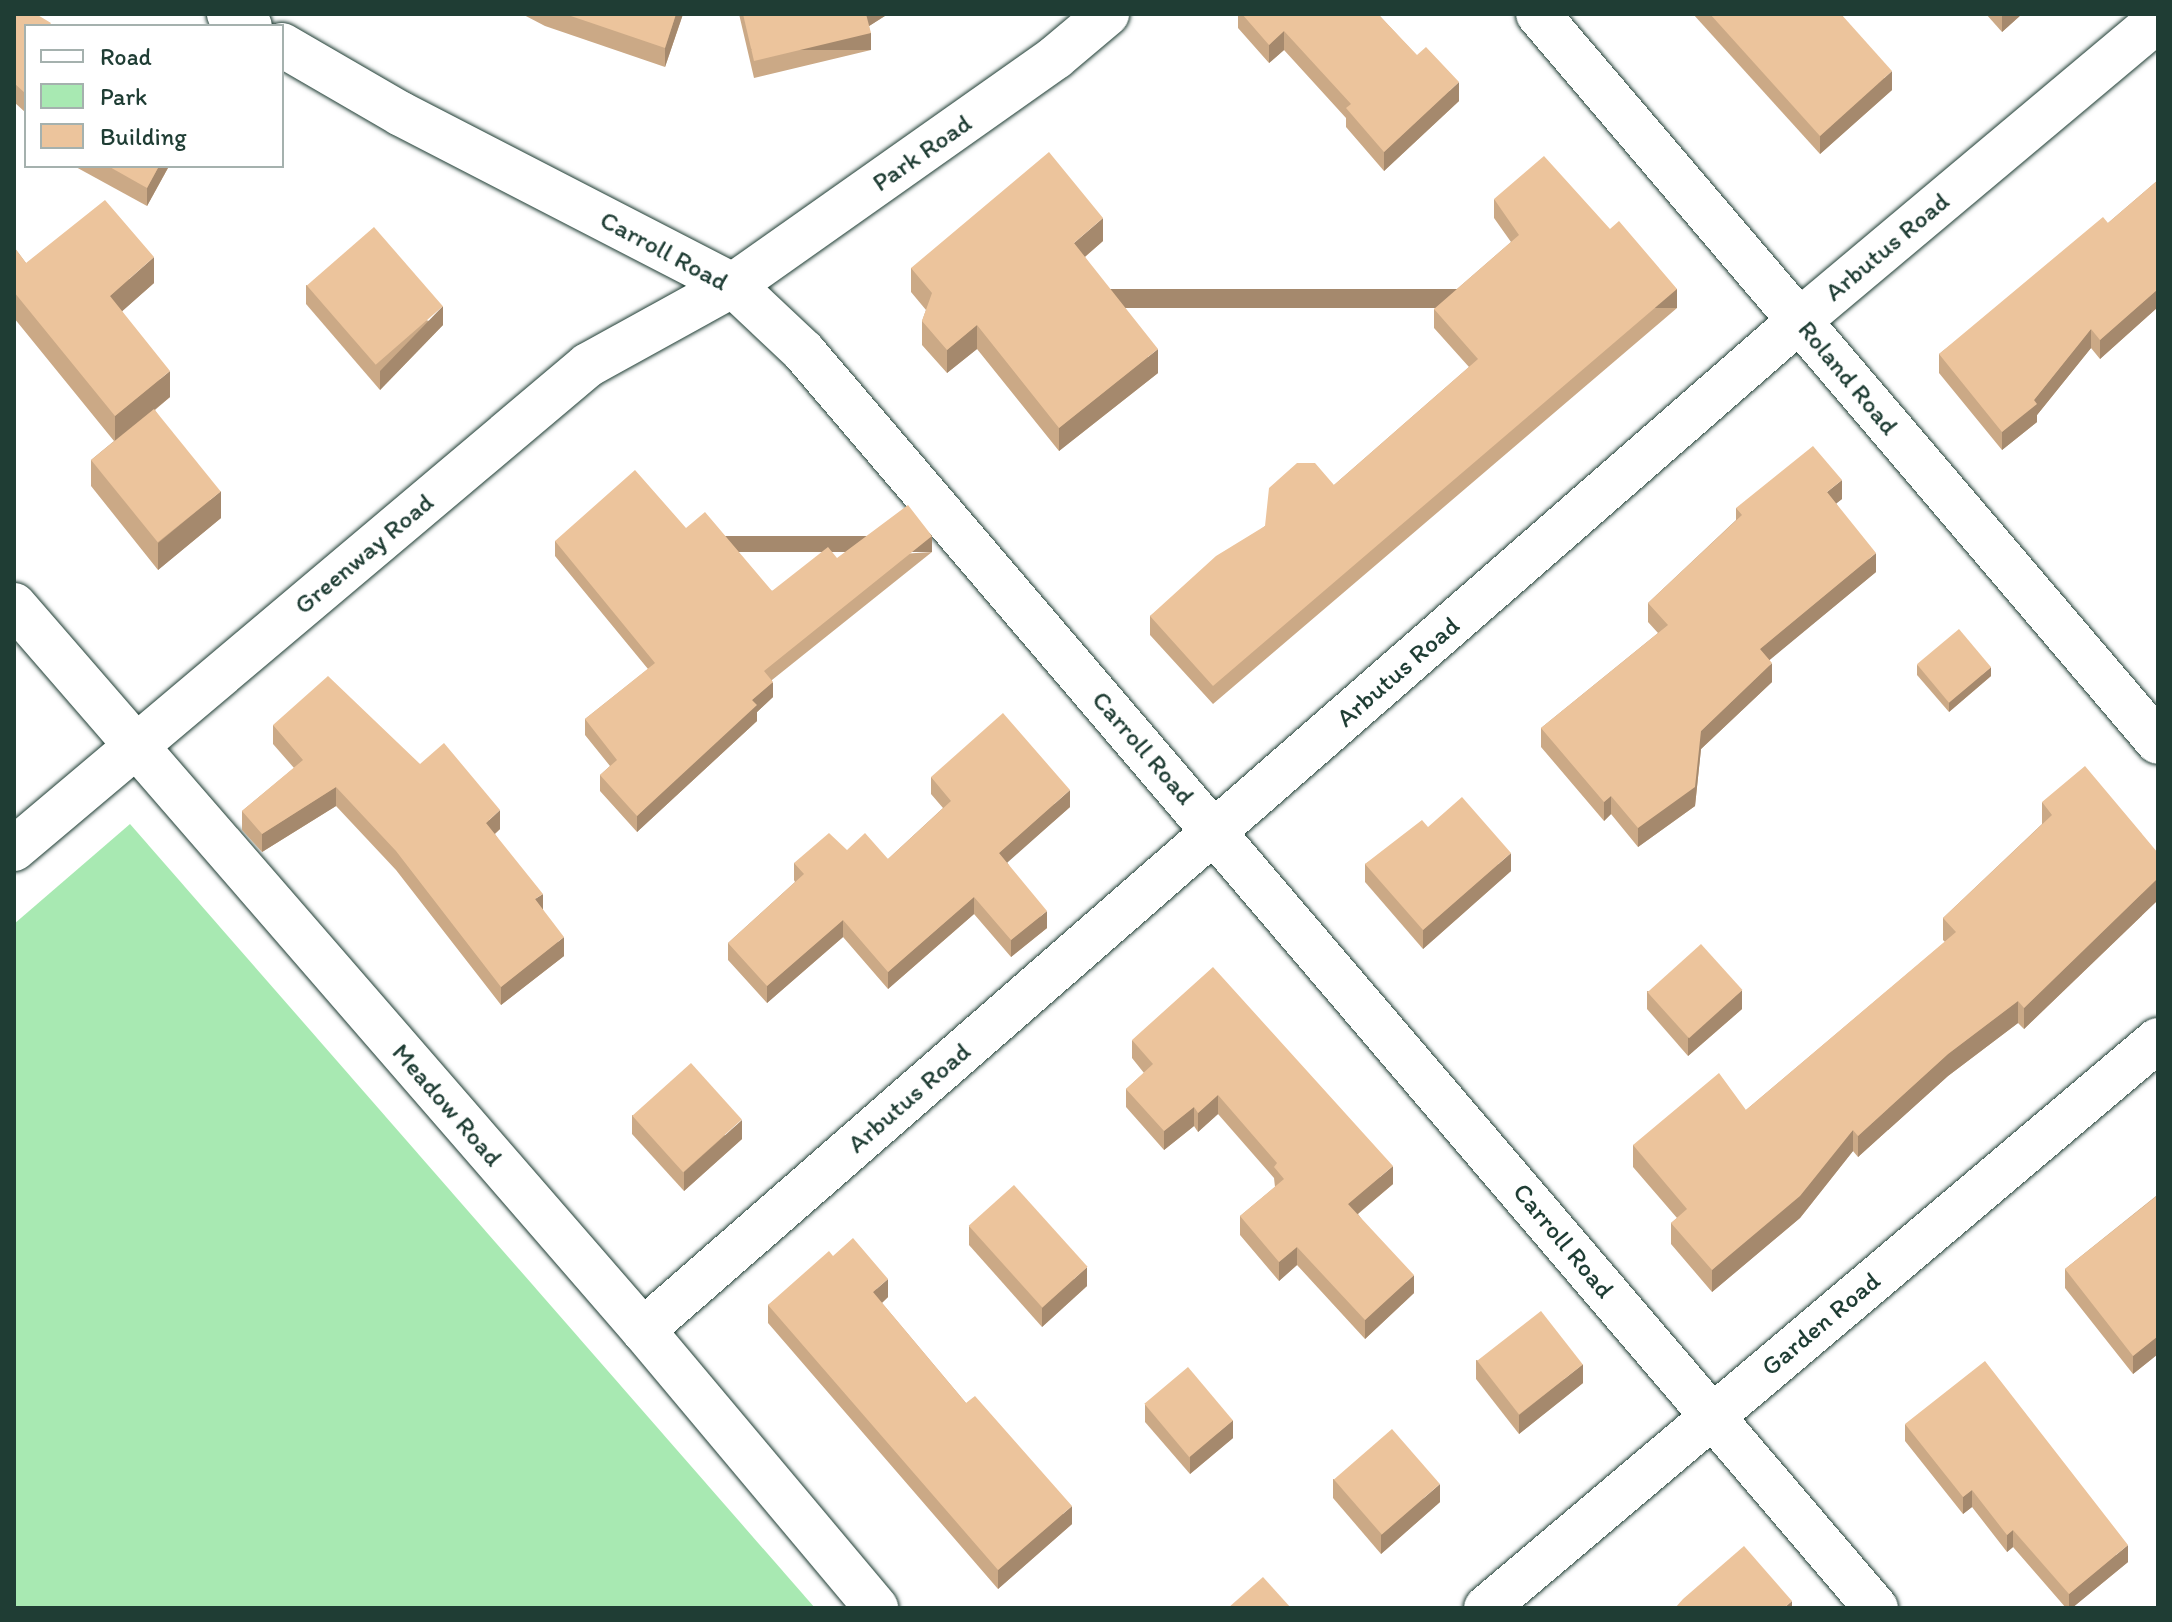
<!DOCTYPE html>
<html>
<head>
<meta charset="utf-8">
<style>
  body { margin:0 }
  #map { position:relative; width:2172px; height:1622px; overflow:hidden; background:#fff; font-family:Itim,sans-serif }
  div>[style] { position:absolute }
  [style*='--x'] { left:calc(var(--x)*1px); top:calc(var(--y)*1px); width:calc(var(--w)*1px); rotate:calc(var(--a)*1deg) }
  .green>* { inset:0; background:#a8e9b2 }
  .roads { filter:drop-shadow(0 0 2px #1f3d34) drop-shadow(0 0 2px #1f3d34) }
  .street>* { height:44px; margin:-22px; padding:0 22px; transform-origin:22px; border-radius:22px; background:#fff }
  .wall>* { inset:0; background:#cba986 }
  .shaded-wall>* { inset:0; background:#a5896d; transform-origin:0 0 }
  .building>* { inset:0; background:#ecc49c; transform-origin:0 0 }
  span { translate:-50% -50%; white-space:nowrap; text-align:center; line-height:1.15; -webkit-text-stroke:6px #fff; paint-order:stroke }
  .street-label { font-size:26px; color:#1f3d34 }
  .frame { position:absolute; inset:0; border:16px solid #1f3d34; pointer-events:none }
  .legend { position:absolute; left:24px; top:24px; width:260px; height:144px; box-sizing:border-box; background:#fff; border:2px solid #a5b1ae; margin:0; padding:10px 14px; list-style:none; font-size:24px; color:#1f3d34 }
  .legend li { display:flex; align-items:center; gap:16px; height:40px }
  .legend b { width:40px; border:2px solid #a5b1ae }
</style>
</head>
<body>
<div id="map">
  <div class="green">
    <i style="clip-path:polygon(130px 824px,815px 1608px,14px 1608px,14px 924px)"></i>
  </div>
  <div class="roads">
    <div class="street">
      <i style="--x:229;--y:14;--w:24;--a:30"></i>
      <i style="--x:1538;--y:14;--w:956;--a:49.58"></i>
      <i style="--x:282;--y:45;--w:138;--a:30.1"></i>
      <i style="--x:401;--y:114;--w:373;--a:27.3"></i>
      <i style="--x:733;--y:285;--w:96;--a:43.3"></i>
      <i style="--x:803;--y:351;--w:1653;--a:49.52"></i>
      <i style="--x:14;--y:605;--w:960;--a:49.06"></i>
      <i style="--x:643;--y:1330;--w:363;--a:50"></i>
      <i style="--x:14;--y:849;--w:751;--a:-40.14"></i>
      <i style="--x:588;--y:365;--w:166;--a:-28.9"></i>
      <i style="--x:733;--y:285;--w:395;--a:-35.2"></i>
      <i style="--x:1056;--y:57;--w:67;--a:-40.1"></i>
      <i style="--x:643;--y:1330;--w:1534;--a:-41.12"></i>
      <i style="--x:1799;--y:321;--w:468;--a:-40"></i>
      <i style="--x:1486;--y:1608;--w:880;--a:-40.21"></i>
    </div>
  </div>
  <div class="wall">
    <i style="clip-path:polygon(14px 14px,51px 26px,26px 26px,26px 113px,14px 102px)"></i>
    <i style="clip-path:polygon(522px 14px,683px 14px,665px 67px,545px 26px)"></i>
    <i style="clip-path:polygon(739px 14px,888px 14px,869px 26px,871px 50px,754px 78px)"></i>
    <i style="clip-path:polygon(1238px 14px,1378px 14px,1459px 101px,1384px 171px,1346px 127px,1346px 118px,1284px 50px,1269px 63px,1238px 28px)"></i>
    <i style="clip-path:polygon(1693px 14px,1841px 14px,1892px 90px,1820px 154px)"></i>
    <i style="clip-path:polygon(1986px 14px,2022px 14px,2002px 32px)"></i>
    <i style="clip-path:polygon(74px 166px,169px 166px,147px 206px)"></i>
    <i style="clip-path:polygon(2158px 180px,2158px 307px,2100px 359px,2091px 348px,2037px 415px,2037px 422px,2002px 450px,1939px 373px,1939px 354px,2108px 223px)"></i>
    <i style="clip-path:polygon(1494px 199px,1677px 308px,1213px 704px,1150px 635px,1150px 616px,1265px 526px,1334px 485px,1469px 367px,1434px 328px,1434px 309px,1511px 242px,1494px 218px)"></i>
    <i style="clip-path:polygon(1103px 241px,1085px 257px,1158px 373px,1059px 451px,977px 349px,947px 373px,922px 345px,922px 321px,926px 310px,911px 292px,911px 268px)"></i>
    <i style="clip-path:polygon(14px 247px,26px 263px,154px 283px,122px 311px,170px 397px,155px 410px,221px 518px,158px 570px,91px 486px,91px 460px,114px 441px,14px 318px)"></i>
    <i style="clip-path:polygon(306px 285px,443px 325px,380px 390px,306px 304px)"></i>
    <i style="clip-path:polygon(1842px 499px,1836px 503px,1876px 572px,1769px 660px,1772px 682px,1701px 749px,1695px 806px,1638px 847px,1611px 814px,1604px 821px,1541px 747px,1541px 728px,1658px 633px,1648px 622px,1648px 603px,1736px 520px,1736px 508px)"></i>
    <i style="clip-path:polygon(686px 528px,772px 591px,837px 558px,932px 552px,772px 680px,773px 697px,757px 712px,757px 721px,637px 832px,600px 791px,600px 775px,610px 766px,585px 735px,585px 719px,648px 669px,555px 556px,555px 541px)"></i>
    <i style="clip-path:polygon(1917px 665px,1991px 676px,1949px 712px,1917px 675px)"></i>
    <i style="clip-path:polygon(273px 725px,420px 764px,500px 829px,495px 834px,543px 910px,564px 956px,501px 1005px,396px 870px,336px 806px,262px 852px,242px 830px,242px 811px,294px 768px,273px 744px)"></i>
    <i style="clip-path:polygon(931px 777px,1070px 807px,1007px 862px,1047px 928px,1011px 957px,974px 914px,888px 989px,843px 937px,767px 1003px,728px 960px,728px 943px,795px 882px,794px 880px,794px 863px,847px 850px,888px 859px,943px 808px,931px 794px)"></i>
    <i style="clip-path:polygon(2042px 802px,2158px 853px,2158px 900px,2024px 1029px,2018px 1023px,1948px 1076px,1858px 1157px,1853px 1151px,1800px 1218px,1712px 1292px,1671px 1244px,1671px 1223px,1677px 1218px,1633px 1167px,1633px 1145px,1746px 1110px,1945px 942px,1943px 940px,1943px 918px,2042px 824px)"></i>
    <i style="clip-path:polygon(1428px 827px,1511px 871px,1423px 949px,1365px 882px,1365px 864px)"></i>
    <i style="clip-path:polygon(1647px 991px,1742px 1009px,1688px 1056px,1647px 1009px)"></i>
    <i style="clip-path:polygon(1132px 1040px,1393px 1184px,1358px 1214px,1414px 1293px,1365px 1339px,1297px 1265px,1279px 1281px,1240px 1235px,1240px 1216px,1275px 1187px,1274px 1178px,1218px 1114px,1198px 1132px,1194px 1126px,1164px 1150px,1126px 1107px,1126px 1089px,1144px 1073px,1132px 1058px)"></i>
    <i style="clip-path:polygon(632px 1115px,742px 1139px,684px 1191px,632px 1134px)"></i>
    <i style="clip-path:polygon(2158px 1188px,2158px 1354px,2133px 1374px,2065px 1288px,2065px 1269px,2156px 1196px,2156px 1189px)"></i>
    <i style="clip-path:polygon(969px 1226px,1087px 1286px,1042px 1327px,969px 1245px)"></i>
    <i style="clip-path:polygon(833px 1256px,888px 1297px,882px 1303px,966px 1403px,1072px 1524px,998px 1589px,768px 1323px,768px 1305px)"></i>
    <i style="clip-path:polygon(1476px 1360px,1583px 1383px,1519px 1434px,1476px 1379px)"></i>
    <i style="clip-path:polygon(1145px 1404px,1233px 1438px,1190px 1474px,1145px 1422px)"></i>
    <i style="clip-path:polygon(1905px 1424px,2128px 1562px,2072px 1608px,2066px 1608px,2013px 1547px,2007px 1552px,1972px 1507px,1963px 1514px,1905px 1441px)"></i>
    <i style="clip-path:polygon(1333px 1479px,1440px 1502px,1381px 1554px,1333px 1498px)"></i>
  </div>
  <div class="shaded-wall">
    <i style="clip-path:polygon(676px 14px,683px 14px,665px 67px,665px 48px)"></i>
    <i style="clip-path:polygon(866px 14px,888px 14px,866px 28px)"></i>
    <i style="clip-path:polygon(2002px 14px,2022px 14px,2002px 32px)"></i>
    <i style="clip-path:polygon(1284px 31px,1284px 50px,1269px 63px,1269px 45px)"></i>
    <i style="left:871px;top:33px;width:17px;height:120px;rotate:90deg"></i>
    <i style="clip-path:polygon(1892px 71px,1892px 90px,1820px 154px,1820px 136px)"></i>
    <i style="clip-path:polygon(1459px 82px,1459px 101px,1384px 171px,1384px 152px)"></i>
    <i style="clip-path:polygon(159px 166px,169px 166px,147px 206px,147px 188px)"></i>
    <i style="clip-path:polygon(1103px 218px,1103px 241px,1074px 266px,1074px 243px)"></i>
    <i style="clip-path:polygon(154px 257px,154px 283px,110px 322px,110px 296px)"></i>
    <i style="left:1677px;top:289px;width:19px;height:611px;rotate:90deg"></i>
    <i style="clip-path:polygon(2158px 289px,2158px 307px,2100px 359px,2100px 340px)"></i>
    <i style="clip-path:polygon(443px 306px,443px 325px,380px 390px,380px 371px)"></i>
    <i style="clip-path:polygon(977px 325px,977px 349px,947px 373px,947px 350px)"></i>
    <i style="clip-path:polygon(2091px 329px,2091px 348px,2037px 415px,2037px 422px,2002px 450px,2002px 432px,2034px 400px)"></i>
    <i style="clip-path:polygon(1158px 349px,1158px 373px,1059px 451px,1059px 428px)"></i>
    <i style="clip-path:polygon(170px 371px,170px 397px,115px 442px,115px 416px)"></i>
    <i style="clip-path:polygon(1842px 480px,1842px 499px,1827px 511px,1827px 492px)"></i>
    <i style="clip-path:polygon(221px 491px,221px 518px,158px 570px,158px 543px)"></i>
    <i style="left:932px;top:536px;width:16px;height:216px;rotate:90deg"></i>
    <i style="clip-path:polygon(1876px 553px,1876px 572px,1760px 668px,1760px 649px)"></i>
    <i style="clip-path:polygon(1772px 663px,1772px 682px,1701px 749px,1695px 806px,1638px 847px,1638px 828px,1701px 731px)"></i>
    <i style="clip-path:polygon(1991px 667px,1991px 676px,1949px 712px,1949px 702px)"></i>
    <i style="clip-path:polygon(773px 682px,773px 697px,757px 712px,757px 721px,637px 832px,637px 816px,752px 700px)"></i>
    <i style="clip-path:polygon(336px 787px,336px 806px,262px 852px,262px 834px)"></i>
    <i style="clip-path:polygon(1070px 790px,1070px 807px,999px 870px,999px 853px)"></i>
    <i style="clip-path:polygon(1611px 796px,1611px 814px,1604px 821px,1604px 802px)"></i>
    <i style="clip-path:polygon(500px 810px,500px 829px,486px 841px,486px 823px)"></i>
    <i style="clip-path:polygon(1511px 853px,1511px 871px,1423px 949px,1423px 930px)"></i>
    <i style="clip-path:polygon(2158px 878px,2158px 900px,2024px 1029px,2024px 1008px)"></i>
    <i style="clip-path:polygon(543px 894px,543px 912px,535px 899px)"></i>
    <i style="clip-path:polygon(974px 897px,974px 914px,888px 989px,888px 972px)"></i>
    <i style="clip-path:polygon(1047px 911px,1047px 928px,1011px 957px,1011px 940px)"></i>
    <i style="clip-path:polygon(843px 920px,843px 937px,767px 1003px,767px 986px)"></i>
    <i style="clip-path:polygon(564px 937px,564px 956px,501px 1005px,501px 987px)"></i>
    <i style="clip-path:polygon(1742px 990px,1742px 1009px,1688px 1056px,1688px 1037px)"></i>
    <i style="clip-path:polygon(2018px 1001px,2018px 1023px,1948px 1076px,1858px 1157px,1858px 1136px,1948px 1054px)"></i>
    <i style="clip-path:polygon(1218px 1095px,1218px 1114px,1198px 1132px,1198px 1113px)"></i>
    <i style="clip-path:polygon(1194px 1107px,1194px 1126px,1164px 1150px,1164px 1131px)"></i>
    <i style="clip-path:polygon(742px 1120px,742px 1139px,684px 1191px,684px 1172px)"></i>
    <i style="clip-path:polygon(1853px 1130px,1853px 1151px,1800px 1218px,1712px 1292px,1712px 1270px)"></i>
    <i style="clip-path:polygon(1393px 1166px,1393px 1184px,1348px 1222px,1348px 1204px)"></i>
    <i style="clip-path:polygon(1297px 1247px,1297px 1265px,1279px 1281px,1279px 1262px)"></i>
    <i style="clip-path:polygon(1087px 1267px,1087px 1286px,1042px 1327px,1042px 1308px)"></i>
    <i style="clip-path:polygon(1414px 1275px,1414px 1293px,1365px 1339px,1365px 1320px)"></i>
    <i style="clip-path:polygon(888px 1279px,888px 1297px,873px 1311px,873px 1292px)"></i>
    <i style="clip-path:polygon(2158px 1336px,2158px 1354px,2133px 1374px,2133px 1356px)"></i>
    <i style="clip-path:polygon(1583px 1364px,1583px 1383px,1519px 1434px,1519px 1415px)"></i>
    <i style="clip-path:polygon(1233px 1420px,1233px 1438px,1190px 1474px,1190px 1456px)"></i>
    <i style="clip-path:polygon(1440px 1484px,1440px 1502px,1381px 1554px,1381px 1535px)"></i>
    <i style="clip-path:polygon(1972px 1490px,1972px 1507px,1963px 1514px,1963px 1497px)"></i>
    <i style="clip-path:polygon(1072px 1506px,1072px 1524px,998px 1589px,998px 1570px)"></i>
    <i style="clip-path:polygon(2013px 1530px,2013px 1547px,2007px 1552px,2007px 1535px)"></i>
    <i style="clip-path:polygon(2128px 1545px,2128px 1562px,2072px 1608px,2069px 1608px,2069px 1594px)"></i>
    <i style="clip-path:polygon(1792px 1601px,1792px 1608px,1784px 1608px)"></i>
  </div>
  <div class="building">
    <i style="clip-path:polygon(14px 14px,36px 14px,51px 23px,49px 26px,26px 26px,26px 94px,14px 83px)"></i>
    <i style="clip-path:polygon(565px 14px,676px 14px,665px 48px)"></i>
    <i style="clip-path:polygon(743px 14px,866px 14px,871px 33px,754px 61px)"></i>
    <i style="clip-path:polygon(1242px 14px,1378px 14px,1417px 55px,1426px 47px,1459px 82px,1384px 152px,1346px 108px,1351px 104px,1284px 31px,1269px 45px)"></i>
    <i style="clip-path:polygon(1710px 14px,1841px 14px,1892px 71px,1820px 136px)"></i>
    <i style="clip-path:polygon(1049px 152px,1103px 218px,1074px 243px,1158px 349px,1059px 428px,977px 325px,947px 350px,922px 321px,932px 293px,911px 268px)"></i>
    <i style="clip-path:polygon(1544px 156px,1610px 229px,1619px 221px,1677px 289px,1213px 686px,1150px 616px,1216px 556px,1265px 526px,1269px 488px,1297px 463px,1315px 463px,1334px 485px,1478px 359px,1434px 309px,1519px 235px,1494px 199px)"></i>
    <i style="clip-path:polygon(108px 166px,159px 166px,147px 188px)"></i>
    <i style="clip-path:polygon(2158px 180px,2158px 289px,2100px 340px,2091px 329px,2034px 400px,2037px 404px,2002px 432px,1939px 354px,2103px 217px,2108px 223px)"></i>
    <i style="clip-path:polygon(105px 200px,154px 257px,110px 296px,170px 371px,115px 416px,14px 292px,14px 247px,26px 263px)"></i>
    <i style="left:374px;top:227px;width:105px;height:89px;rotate:49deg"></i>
    <i style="left:154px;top:409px;width:106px;height:81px;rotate:51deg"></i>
    <i style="clip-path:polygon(1813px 446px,1842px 480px,1827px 492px,1876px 553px,1760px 649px,1772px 663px,1701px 731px,1695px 787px,1638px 828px,1611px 796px,1604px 802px,1541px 728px,1668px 625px,1648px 603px,1742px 515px,1736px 508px)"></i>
    <i style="clip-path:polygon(635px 470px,686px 528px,705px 512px,772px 591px,828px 547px,837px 558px,908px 505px,932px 536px,764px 671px,773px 682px,752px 700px,757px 705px,637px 816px,600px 775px,617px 760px,585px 719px,655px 663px,555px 541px)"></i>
    <i style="left:1959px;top:629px;width:50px;height:55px;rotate:50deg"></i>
    <i style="clip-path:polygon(328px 676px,420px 764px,444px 743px,500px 810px,486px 823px,543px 894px,535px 899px,564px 937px,501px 987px,396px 851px,336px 787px,262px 834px,242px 811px,303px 760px,273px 725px)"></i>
    <i style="clip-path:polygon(1003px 713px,1070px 790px,999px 853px,1047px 911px,1011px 940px,974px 897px,888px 972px,843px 920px,767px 986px,728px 943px,804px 874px,794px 863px,829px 833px,847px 850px,865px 833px,888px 859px,951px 801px,931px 777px)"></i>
    <i style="clip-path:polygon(2085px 766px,2158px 853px,2158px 878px,2024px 1008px,2018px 1001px,1948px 1054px,1858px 1136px,1853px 1130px,1800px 1196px,1712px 1270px,1671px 1223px,1687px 1209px,1633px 1145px,1719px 1073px,1746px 1110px,1956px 932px,1943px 918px,2052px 815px,2042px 802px)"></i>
    <i style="clip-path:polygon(1462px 797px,1511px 853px,1423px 930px,1365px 864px,1422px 820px,1428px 827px)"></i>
    <i style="left:1701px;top:944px;width:62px;height:72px;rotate:48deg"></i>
    <i style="clip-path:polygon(1213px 967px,1393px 1166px,1348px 1204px,1414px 1275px,1365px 1320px,1297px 1247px,1279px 1262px,1240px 1216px,1284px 1179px,1274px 1167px,1277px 1163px,1218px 1095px,1198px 1113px,1194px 1107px,1164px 1131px,1126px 1089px,1153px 1064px,1132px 1040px)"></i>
    <i style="left:691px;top:1063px;width:76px;height:79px;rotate:48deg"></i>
    <i style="left:1014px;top:1185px;width:110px;height:61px;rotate:48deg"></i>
    <i style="clip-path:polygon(2158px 1195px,2158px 1336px,2133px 1356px,2065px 1269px)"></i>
    <i style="clip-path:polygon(853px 1238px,888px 1279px,873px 1292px,966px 1403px,975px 1396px,1072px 1506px,998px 1570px,768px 1305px,829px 1251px,833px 1256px)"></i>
    <i style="left:1541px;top:1311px;width:68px;height:81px;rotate:52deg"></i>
    <i style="clip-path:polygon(1985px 1361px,2128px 1545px,2069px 1594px,2013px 1530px,2007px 1535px,1972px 1490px,1963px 1497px,1905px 1424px)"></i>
    <i style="left:1188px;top:1367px;width:70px;height:57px;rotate:50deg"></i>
    <i style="left:1392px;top:1429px;width:73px;height:77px;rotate:49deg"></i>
    <i style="clip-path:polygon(1744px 1546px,1792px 1601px,1784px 1608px,1675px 1608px,1683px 1599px)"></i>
    <i style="clip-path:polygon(1263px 1577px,1291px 1608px,1228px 1608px)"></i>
  </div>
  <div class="street-label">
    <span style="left:922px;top:153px;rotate:-35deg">Park Road</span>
    <span style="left:1887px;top:247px;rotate:-40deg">Arbutus Road</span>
    <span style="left:664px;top:251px;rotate:28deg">Carroll Road</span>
    <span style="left:1848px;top:378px;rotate:50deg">Roland Road</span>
    <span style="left:364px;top:554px;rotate:-40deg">Greenway Road</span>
    <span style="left:1398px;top:672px;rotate:-41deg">Arbutus Road</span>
    <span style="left:1143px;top:748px;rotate:49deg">Carroll Road</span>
    <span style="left:909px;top:1098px;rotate:-41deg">Arbutus Road</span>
    <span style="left:447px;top:1105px;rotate:49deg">Meadow Road</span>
    <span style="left:1563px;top:1241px;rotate:50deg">Carroll Road</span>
    <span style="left:1821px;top:1324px;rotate:-40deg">Garden Road</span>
  </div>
  <div class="frame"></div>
  <ul class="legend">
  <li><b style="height:10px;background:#fff"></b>Road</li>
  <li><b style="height:22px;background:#a8e9b2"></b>Park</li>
  <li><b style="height:22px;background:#ecc49c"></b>Building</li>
  </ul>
</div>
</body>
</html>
